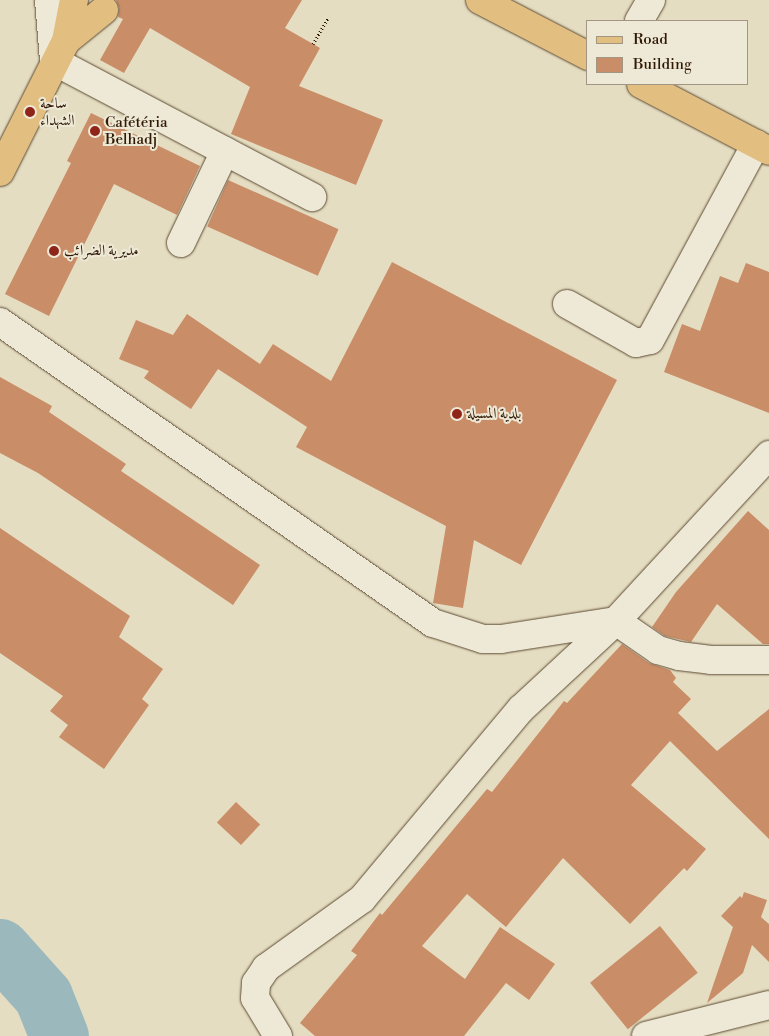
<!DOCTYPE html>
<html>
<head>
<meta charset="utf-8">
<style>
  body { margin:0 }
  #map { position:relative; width:769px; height:1036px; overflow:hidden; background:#e5ddc1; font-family:"Libre Bodoni",Amiri,serif }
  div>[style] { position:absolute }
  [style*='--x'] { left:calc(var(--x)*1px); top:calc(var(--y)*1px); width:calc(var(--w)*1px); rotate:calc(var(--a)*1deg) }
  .river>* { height:59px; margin:-29.5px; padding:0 29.5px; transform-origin:29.5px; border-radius:29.5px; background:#9bb9bd }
  .building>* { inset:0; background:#c98d68; transform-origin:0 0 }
  .path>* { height:3px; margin-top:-1.5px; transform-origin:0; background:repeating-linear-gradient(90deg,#2f1903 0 1px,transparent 0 3.5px) }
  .roads { filter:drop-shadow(0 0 1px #5c4a32) drop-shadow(0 0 1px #5c4a32) }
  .minor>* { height:28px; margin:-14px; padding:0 14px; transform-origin:14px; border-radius:14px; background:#eee9d7 }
  .major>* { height:28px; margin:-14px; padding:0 14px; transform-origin:14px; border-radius:14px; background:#e2be80 }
  .dots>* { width:14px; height:14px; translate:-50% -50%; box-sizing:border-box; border:2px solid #eee9d7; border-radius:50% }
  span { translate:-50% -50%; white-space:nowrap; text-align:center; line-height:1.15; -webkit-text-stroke:4px #eee9d7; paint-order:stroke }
  .poi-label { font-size:15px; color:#2f1903 }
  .left { translate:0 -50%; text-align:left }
  .legend { position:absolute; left:586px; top:20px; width:162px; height:65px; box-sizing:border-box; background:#eee9d7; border:1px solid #a29682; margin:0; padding:6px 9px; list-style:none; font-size:15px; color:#2f1903 }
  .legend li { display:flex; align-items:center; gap:10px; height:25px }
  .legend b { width:25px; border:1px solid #a29682 }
</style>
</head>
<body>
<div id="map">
  <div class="river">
    <i style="--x:0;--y:948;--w:64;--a:48.1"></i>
    <i style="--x:43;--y:996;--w:43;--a:68.2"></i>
  </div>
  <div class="building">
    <i style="clip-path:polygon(116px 0,302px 0,285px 28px,320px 48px,299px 86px,383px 120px,356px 185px,231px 134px,250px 87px,150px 28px,124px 73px,100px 60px,123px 19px,118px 17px,119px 8px)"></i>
    <i style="clip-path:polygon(91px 113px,200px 166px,177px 215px,114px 184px,49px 316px,5px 294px,71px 163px,67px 161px)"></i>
    <i style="left:228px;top:180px;width:121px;height:51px;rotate:24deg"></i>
    <i style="clip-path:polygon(392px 262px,617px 380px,521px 565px,474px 540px,463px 608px,433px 603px,446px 526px,296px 447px,307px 427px,218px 369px,191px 409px,144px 378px,149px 371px,119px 359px,136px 320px,173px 335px,187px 314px,260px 364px,273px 344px,331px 381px)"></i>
    <i style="clip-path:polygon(746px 263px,769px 272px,769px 413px,664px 372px,682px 324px,700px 331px,720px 276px,738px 283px)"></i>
    <i style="clip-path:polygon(0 377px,52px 406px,49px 412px,126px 464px,121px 471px,260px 565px,233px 605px,38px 473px,0 453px)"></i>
    <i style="clip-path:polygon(748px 511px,769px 530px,769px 644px,763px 644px,717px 604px,691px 642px,665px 636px,652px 627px,676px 592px)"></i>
    <i style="clip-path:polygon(0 528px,130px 616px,119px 637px,163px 669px,142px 699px,149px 705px,104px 769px,59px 737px,68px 725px,50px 711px,63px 696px,0 653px)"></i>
    <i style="clip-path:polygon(622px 644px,649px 663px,670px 670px,676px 678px,673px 682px,691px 699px,678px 713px,717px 751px,769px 709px,769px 839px,670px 741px,631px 785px,706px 849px,687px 871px,684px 868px,630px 924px,563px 858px,506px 927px,467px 894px,422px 946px,465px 979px,500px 927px,555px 964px,529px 1000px,506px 983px,464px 1036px,315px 1036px,300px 1023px,357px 955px,351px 951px,380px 913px,382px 915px,487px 789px,492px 792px,564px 701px,567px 703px)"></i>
    <i style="left:236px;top:802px;width:33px;height:28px;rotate:43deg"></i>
    <i style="clip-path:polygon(744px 892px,767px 900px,761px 917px,769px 924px,769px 962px,752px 945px,743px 973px,707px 1003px,733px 927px,721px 916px,740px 896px,742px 898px)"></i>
    <i style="left:660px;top:926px;width:60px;height:90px;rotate:51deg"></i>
  </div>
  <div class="path">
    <i style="--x:313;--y:44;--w:30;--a:-60"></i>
  </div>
  <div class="roads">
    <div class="minor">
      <i style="--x:49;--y:0;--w:61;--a:85.3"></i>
      <i style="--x:54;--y:61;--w:292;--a:27.8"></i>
      <i style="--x:639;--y:21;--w:24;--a:-60"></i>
      <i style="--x:181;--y:243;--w:102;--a:-64.4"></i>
      <i style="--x:567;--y:304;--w:79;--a:29.5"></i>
      <i style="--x:636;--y:343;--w:14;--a:-12"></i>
      <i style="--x:650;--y:340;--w:223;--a:-61.6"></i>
      <i style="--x:0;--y:322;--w:527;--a:34.81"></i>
      <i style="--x:433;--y:623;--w:52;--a:17.7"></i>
      <i style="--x:483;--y:639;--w:18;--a:0"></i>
      <i style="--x:501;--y:639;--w:116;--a:-8.9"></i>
      <i style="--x:616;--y:621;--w:226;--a:-47.3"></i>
      <i style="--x:278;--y:1036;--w:44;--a:-121.2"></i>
      <i style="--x:255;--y:998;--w:15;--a:-86"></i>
      <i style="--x:256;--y:983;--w:18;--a:-56"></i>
      <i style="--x:266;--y:968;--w:118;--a:-35.7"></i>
      <i style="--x:362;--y:899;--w:248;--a:-50.1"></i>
      <i style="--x:521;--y:709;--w:129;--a:-42.8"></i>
      <i style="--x:616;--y:621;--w:51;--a:34.6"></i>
      <i style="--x:658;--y:650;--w:22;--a:16"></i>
      <i style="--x:679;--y:656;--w:32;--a:7"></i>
      <i style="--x:711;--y:660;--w:58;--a:0"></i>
      <i style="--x:646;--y:1036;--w:127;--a:-14.1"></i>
    </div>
    <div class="major">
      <i style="--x:480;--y:0;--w:122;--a:27.4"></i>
      <i style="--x:66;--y:41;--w:42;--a:-79"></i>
      <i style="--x:641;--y:84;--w:144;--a:27.6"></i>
      <i style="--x:0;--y:172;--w:147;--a:-63.3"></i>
      <i style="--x:66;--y:41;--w:49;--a:-39.2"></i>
    </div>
  </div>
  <div class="dots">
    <i style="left:30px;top:112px;background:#8f2418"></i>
    <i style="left:95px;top:131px;background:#8f2418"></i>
    <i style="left:54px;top:251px;background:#8f2418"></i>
    <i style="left:457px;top:414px;background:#8f2418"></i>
  </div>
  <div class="poi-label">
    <span class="left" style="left:40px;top:112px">ساحة<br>الشهداء</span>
    <span class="left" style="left:105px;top:131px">Cafétéria<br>Belhadj</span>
    <span class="left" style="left:64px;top:251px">مديرية الضرائب</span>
    <span class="left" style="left:467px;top:414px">بلدية المسيلة</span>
  </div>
  <ul class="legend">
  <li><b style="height:6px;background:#e2be80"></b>Road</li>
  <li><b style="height:14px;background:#c98d68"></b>Building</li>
  </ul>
</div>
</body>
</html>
